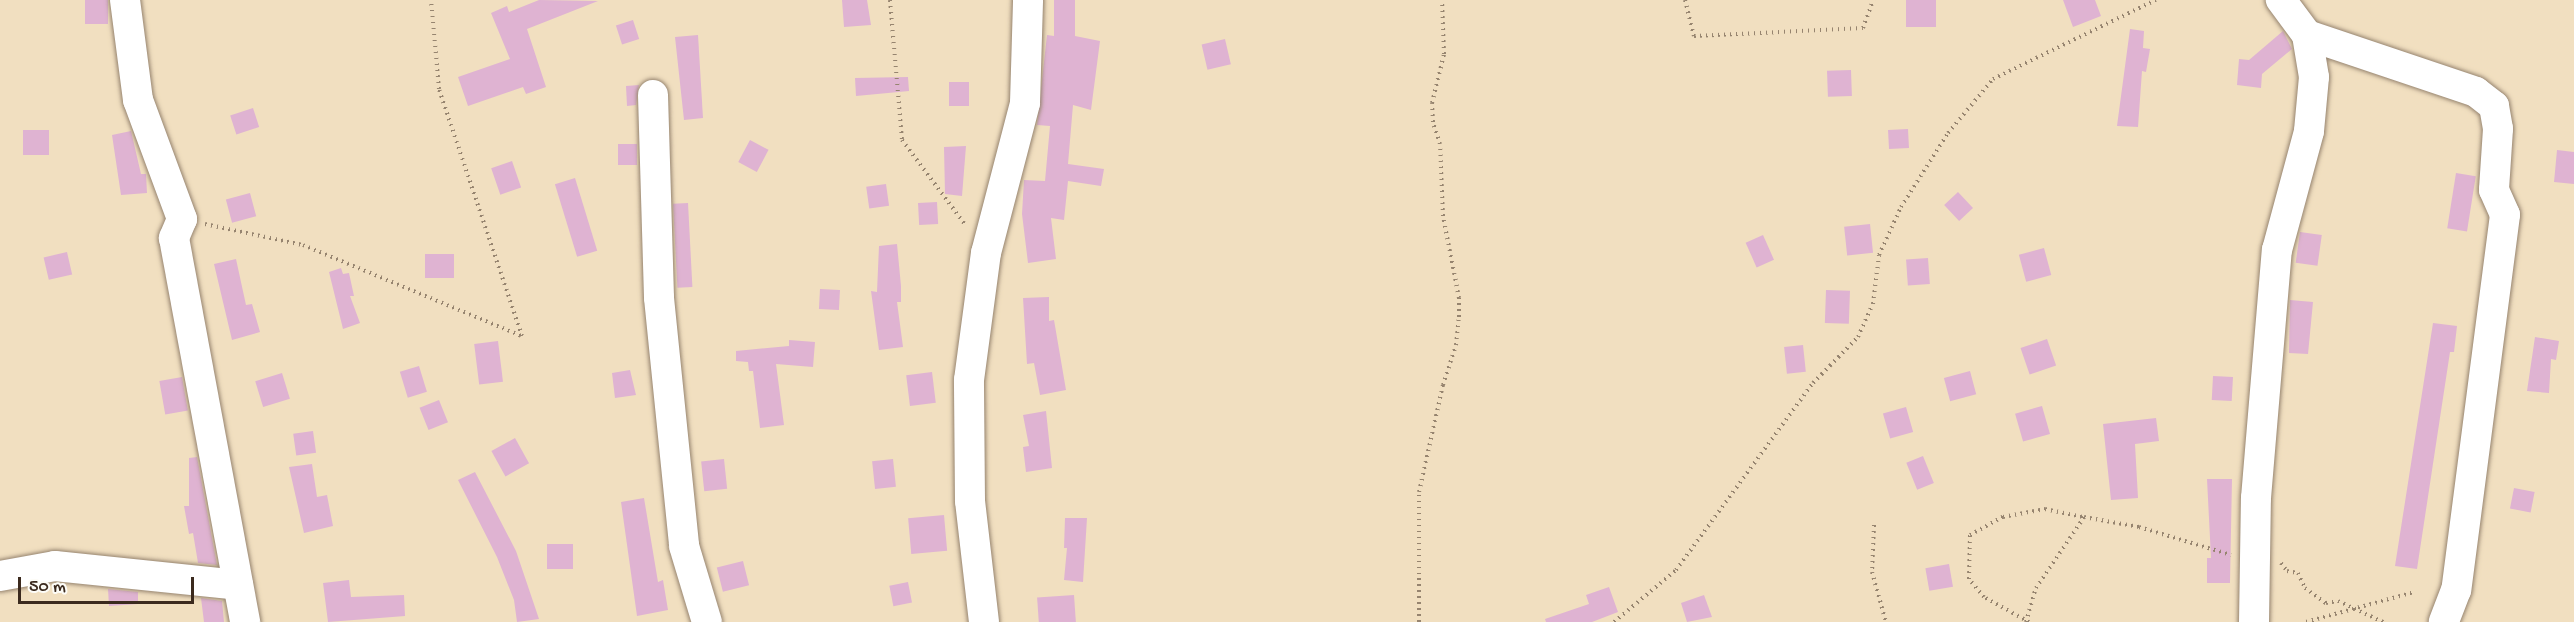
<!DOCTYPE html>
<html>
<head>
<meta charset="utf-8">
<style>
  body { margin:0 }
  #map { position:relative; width:2574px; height:622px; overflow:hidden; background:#f1dfc0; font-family:"Gochi Hand",sans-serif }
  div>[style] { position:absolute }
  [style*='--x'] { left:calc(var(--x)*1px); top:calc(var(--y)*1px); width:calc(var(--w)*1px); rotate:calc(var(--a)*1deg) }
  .building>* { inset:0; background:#dfb3d2; transform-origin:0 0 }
  .path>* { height:4px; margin-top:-2px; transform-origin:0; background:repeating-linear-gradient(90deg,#96846f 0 1.5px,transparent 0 6px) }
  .roads { filter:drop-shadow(0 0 2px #96846f) drop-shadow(0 0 2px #96846f) }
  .minor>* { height:30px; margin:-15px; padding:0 15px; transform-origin:15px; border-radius:15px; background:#fff }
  span { translate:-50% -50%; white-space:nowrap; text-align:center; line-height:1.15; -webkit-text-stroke:4.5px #fdfcf7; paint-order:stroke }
  .scale { position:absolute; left:18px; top:577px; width:176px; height:27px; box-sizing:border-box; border:3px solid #3b2a1e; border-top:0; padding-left:8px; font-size:18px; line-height:21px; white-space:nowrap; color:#3b2a1e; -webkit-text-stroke:4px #fdfcf7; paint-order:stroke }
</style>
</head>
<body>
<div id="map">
  <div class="building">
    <i style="left:85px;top:0;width:23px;height:24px"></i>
    <i style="clip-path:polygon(539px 0,598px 1px,527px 29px,546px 87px,526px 94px,523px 87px,468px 106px,458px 77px,510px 59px,491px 13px,507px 6px,509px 12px)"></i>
    <i style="clip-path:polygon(842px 0,867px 0,871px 25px,844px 27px)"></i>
    <i style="clip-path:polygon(1054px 0,1075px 0,1075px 36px,1100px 41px,1091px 110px,1073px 105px,1068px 164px,1104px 169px,1101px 186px,1068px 181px,1064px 220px,1051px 218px,1056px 259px,1028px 263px,1022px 214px,1024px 180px,1045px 181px,1050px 126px,1037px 125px,1047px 35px,1054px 36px)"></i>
    <i style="left:1906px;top:0;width:30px;height:27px"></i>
    <i style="clip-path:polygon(2063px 0,2095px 0,2101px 16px,2073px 27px)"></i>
    <i style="left:633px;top:20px;width:20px;height:18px;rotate:72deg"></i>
    <i style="clip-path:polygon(2130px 29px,2144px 31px,2143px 48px,2150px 49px,2146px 72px,2142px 71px,2138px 127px,2117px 126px)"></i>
    <i style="clip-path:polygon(2283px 31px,2292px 49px,2262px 74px,2261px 88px,2237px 85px,2239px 59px,2249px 60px)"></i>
    <i style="clip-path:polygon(698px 35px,703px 118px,684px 120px,675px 37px)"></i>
    <i style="left:1225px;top:39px;width:26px;height:24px;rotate:77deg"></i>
    <i style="left:1851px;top:70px;width:26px;height:24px;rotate:88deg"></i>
    <i style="clip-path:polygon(908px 77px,909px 91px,856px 96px,855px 78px)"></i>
    <i style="left:949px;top:82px;width:20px;height:24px"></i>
    <i style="clip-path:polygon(639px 85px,636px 105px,627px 106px,626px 86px)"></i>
    <i style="left:253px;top:108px;width:20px;height:24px;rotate:72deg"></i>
    <i style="left:1908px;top:129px;width:19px;height:20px;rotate:87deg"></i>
    <i style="left:49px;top:130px;width:25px;height:26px;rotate:90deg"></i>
    <i style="clip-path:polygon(131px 131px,141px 174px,146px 174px,147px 193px,121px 195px,112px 135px)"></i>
    <i style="left:750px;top:140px;width:21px;height:25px;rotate:28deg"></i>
    <i style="left:618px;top:144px;width:19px;height:21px"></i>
    <i style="clip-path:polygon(966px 146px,962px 196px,945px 194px,944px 147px)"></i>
    <i style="clip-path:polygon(2557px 150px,2574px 152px,2574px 184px,2554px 182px)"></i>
    <i style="left:512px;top:161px;width:28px;height:22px;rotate:71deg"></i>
    <i style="left:2456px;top:173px;width:20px;height:56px;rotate:9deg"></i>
    <i style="left:575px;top:178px;width:76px;height:21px;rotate:73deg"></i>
    <i style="left:886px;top:184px;width:22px;height:20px;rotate:82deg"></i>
    <i style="left:1958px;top:192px;width:22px;height:19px;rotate:47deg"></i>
    <i style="left:250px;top:193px;width:24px;height:25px;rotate:75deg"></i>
    <i style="left:937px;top:202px;width:22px;height:19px;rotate:87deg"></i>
    <i style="left:688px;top:203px;width:84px;height:15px;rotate:87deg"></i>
    <i style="left:1870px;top:224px;width:29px;height:26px;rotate:84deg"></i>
    <i style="left:2300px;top:232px;width:22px;height:31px;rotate:8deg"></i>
    <i style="left:1763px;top:235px;width:27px;height:19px;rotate:66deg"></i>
    <i style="clip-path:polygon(897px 244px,901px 286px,901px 302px,897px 302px,903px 347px,879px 350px,871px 291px,877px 292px,879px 246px)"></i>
    <i style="left:2044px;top:248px;width:28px;height:26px;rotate:75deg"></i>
    <i style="left:67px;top:252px;width:23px;height:24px;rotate:77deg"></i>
    <i style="left:425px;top:254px;width:29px;height:24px"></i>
    <i style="left:1928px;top:258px;width:26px;height:22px;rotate:86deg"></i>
    <i style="clip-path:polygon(236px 259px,246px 305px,252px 304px,260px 332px,232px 340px,214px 264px)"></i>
    <i style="clip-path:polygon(341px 268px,343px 274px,349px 273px,354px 296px,350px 296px,360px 323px,343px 329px,329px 272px)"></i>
    <i style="left:820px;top:289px;width:20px;height:20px;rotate:3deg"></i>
    <i style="left:1826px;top:290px;width:24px;height:33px;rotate:2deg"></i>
    <i style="clip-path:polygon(1049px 297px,1049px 321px,1054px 320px,1066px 390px,1040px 395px,1034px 363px,1027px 364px,1023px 298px)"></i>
    <i style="clip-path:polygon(2290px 300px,2313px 302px,2308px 354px,2289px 353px)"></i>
    <i style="clip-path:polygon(2433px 323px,2457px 326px,2454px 352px,2450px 352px,2417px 569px,2395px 566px)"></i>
    <i style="clip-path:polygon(2535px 337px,2559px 341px,2556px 360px,2551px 359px,2549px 393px,2527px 391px)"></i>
    <i style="left:2047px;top:339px;width:28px;height:28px;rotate:71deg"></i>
    <i style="clip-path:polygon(789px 340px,815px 342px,813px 367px,776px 364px,784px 425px,760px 428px,753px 371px,749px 371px,748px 362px,736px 361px,736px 351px,789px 346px)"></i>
    <i style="left:498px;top:341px;width:41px;height:24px;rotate:83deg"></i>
    <i style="left:1803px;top:345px;width:27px;height:19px;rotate:84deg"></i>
    <i style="left:419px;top:366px;width:27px;height:20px;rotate:73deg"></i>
    <i style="clip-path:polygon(630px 370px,636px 395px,615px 398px,612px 373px)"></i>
    <i style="left:1970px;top:371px;width:24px;height:27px;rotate:75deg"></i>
    <i style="left:932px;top:372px;width:31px;height:26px;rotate:83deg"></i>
    <i style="left:282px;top:373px;width:27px;height:28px;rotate:73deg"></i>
    <i style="left:2213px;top:376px;width:20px;height:24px;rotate:3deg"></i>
    <i style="left:182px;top:377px;width:34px;height:23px;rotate:80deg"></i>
    <i style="left:439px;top:400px;width:24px;height:21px;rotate:68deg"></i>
    <i style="left:2042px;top:406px;width:29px;height:28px;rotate:74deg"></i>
    <i style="left:1906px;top:407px;width:26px;height:24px;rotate:74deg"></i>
    <i style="clip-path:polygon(1046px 411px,1052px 468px,1026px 472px,1023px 447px,1029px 446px,1023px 415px)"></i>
    <i style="clip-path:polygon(2156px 418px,2159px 441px,2135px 444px,2138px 498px,2111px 500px,2103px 424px)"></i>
    <i style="left:313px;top:431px;width:22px;height:20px;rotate:82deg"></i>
    <i style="left:515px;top:438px;width:29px;height:27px;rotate:61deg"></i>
    <i style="left:1923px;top:456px;width:29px;height:18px;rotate:68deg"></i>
    <i style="clip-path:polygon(197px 457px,217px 565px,198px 563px,193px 533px,189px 534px,184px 506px,189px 506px,189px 458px)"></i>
    <i style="left:724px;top:459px;width:30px;height:23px;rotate:84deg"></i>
    <i style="left:893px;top:459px;width:28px;height:21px;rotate:84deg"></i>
    <i style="clip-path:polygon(312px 464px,317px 497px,327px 495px,333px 526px,304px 533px,289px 467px)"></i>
    <i style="clip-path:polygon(475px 472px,516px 551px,539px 619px,517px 622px,514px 600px,497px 557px,458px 480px)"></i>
    <i style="clip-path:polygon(2207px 479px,2232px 479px,2230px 583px,2207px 583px,2207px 558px,2211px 558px)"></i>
    <i style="left:2514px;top:488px;width:21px;height:21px;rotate:11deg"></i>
    <i style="clip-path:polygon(644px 498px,658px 582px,663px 580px,668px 610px,637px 616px,621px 502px)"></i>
    <i style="left:944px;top:515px;width:36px;height:36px;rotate:85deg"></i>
    <i style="clip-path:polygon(1065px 518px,1087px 518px,1083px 582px,1064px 580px,1067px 548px,1064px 548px)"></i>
    <i style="left:573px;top:544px;width:25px;height:26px;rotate:90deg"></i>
    <i style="left:743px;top:561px;width:25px;height:27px;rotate:76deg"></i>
    <i style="left:1949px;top:564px;width:23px;height:24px;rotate:80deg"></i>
    <i style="clip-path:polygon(349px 580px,351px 597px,404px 595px,405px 616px,328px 622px,323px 583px)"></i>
    <i style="left:908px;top:582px;width:21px;height:19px;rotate:79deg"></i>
    <i style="clip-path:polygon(1609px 587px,1618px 612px,1592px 622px,1546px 622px,1545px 619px,1589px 604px,1586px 595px)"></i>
    <i style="clip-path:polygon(108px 589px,138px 592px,138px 604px,109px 606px)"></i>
    <i style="left:1074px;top:595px;width:27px;height:37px;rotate:86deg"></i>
    <i style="clip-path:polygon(1704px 595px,1712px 617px,1687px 622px,1681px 603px)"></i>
    <i style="clip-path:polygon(201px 598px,222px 601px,224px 622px,204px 622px)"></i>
  </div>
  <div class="path">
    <i style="--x:890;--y:0;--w:141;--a:85.1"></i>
    <i style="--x:902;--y:140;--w:107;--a:53.3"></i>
    <i style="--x:1685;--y:0;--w:37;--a:76"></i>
    <i style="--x:1694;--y:36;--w:169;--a:-2.7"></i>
    <i style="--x:1863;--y:28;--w:30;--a:-70"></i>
    <i style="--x:205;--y:224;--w:100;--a:12.1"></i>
    <i style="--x:303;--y:245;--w:237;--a:22.6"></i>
    <i style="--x:522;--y:336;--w:261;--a:-108.6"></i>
    <i style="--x:439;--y:89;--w:89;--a:-95.1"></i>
    <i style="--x:1874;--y:525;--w:47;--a:92.4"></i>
    <i style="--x:1872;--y:572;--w:52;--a:74.4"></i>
    <i style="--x:2281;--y:563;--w:10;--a:53"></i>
    <i style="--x:2287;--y:571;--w:11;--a:10"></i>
    <i style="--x:2298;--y:573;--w:17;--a:65"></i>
    <i style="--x:2305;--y:588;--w:26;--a:36"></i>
    <i style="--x:2326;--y:603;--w:12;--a:-9"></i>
    <i style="--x:2338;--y:601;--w:50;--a:25"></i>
    <i style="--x:1419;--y:622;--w:130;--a:-90"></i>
    <i style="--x:1419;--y:492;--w:110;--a:-77.4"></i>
    <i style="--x:1443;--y:385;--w:42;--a:-72"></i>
    <i style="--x:1456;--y:345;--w:28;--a:-84"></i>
    <i style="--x:1459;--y:317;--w:19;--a:-90"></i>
    <i style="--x:1459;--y:298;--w:84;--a:-101"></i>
    <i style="--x:1443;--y:216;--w:72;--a:-92.4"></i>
    <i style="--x:1440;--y:144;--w:23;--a:-108"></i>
    <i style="--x:1433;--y:122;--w:19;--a:-93"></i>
    <i style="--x:1432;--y:103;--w:50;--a:-76.2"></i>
    <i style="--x:1444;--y:54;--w:54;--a:-92.1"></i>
    <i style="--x:1614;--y:622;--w:81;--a:-40"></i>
    <i style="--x:1676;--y:570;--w:232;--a:-53.8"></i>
    <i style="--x:1813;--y:383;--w:64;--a:-45.6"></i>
    <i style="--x:1858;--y:337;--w:36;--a:-66"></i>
    <i style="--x:1873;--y:304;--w:49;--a:-83"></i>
    <i style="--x:1879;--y:255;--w:53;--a:-65.4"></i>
    <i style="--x:1901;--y:207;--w:88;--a:-57.6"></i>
    <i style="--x:1948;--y:133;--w:70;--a:-50.2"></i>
    <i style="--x:1993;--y:79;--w:181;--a:-25.9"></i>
    <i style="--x:2026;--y:622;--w:35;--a:-74"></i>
    <i style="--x:2036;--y:588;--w:86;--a:-55.9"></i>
    <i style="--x:2084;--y:517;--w:56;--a:10.3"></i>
    <i style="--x:2139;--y:527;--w:96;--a:16.9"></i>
    <i style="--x:2029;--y:622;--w:51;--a:-150.9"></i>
    <i style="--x:1984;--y:597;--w:23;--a:-130"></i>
    <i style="--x:1969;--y:579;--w:44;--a:-88.7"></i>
    <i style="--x:1970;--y:535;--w:38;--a:-29"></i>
    <i style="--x:2003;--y:517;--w:43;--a:-10.8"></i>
    <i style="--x:2045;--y:509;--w:40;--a:12"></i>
    <i style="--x:2306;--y:622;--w:112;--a:-15.5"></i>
  </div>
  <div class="roads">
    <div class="minor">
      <i style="--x:125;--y:0;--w:101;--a:82.6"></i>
      <i style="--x:138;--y:100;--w:127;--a:69.7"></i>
      <i style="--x:182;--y:219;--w:21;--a:113"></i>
      <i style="--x:174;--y:238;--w:391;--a:79.5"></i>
      <i style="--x:2307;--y:35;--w:178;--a:18.6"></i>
      <i style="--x:2476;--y:92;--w:23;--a:38"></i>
      <i style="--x:2494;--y:106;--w:23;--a:80"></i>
      <i style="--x:2498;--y:129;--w:61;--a:93.8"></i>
      <i style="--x:2494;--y:190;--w:27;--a:66"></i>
      <i style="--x:2505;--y:215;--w:378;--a:97.4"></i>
      <i style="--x:2456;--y:590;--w:34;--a:111"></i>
      <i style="--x:653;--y:95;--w:203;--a:88.3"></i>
      <i style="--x:659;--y:298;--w:249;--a:84.2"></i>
      <i style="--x:684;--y:546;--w:79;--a:73.2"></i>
      <i style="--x:0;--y:576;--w:56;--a:-10.3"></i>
      <i style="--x:55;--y:566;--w:184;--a:5.9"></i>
      <i style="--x:984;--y:622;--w:122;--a:-96.6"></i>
      <i style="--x:970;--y:501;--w:121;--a:-90.5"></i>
      <i style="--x:969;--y:380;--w:128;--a:-82.4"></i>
      <i style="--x:986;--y:253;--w:155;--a:-75.4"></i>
      <i style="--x:1025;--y:103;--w:103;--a:-88.3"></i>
      <i style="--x:2254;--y:622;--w:124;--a:-89.1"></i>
      <i style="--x:2256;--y:498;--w:249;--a:-85.2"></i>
      <i style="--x:2277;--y:250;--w:123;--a:-74.9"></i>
      <i style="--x:2309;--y:131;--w:54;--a:-84.7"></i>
      <i style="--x:2314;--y:77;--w:43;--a:-99.5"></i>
      <i style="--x:2307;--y:35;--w:44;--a:-126.6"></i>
    </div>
  </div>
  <div class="scale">50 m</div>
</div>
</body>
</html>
